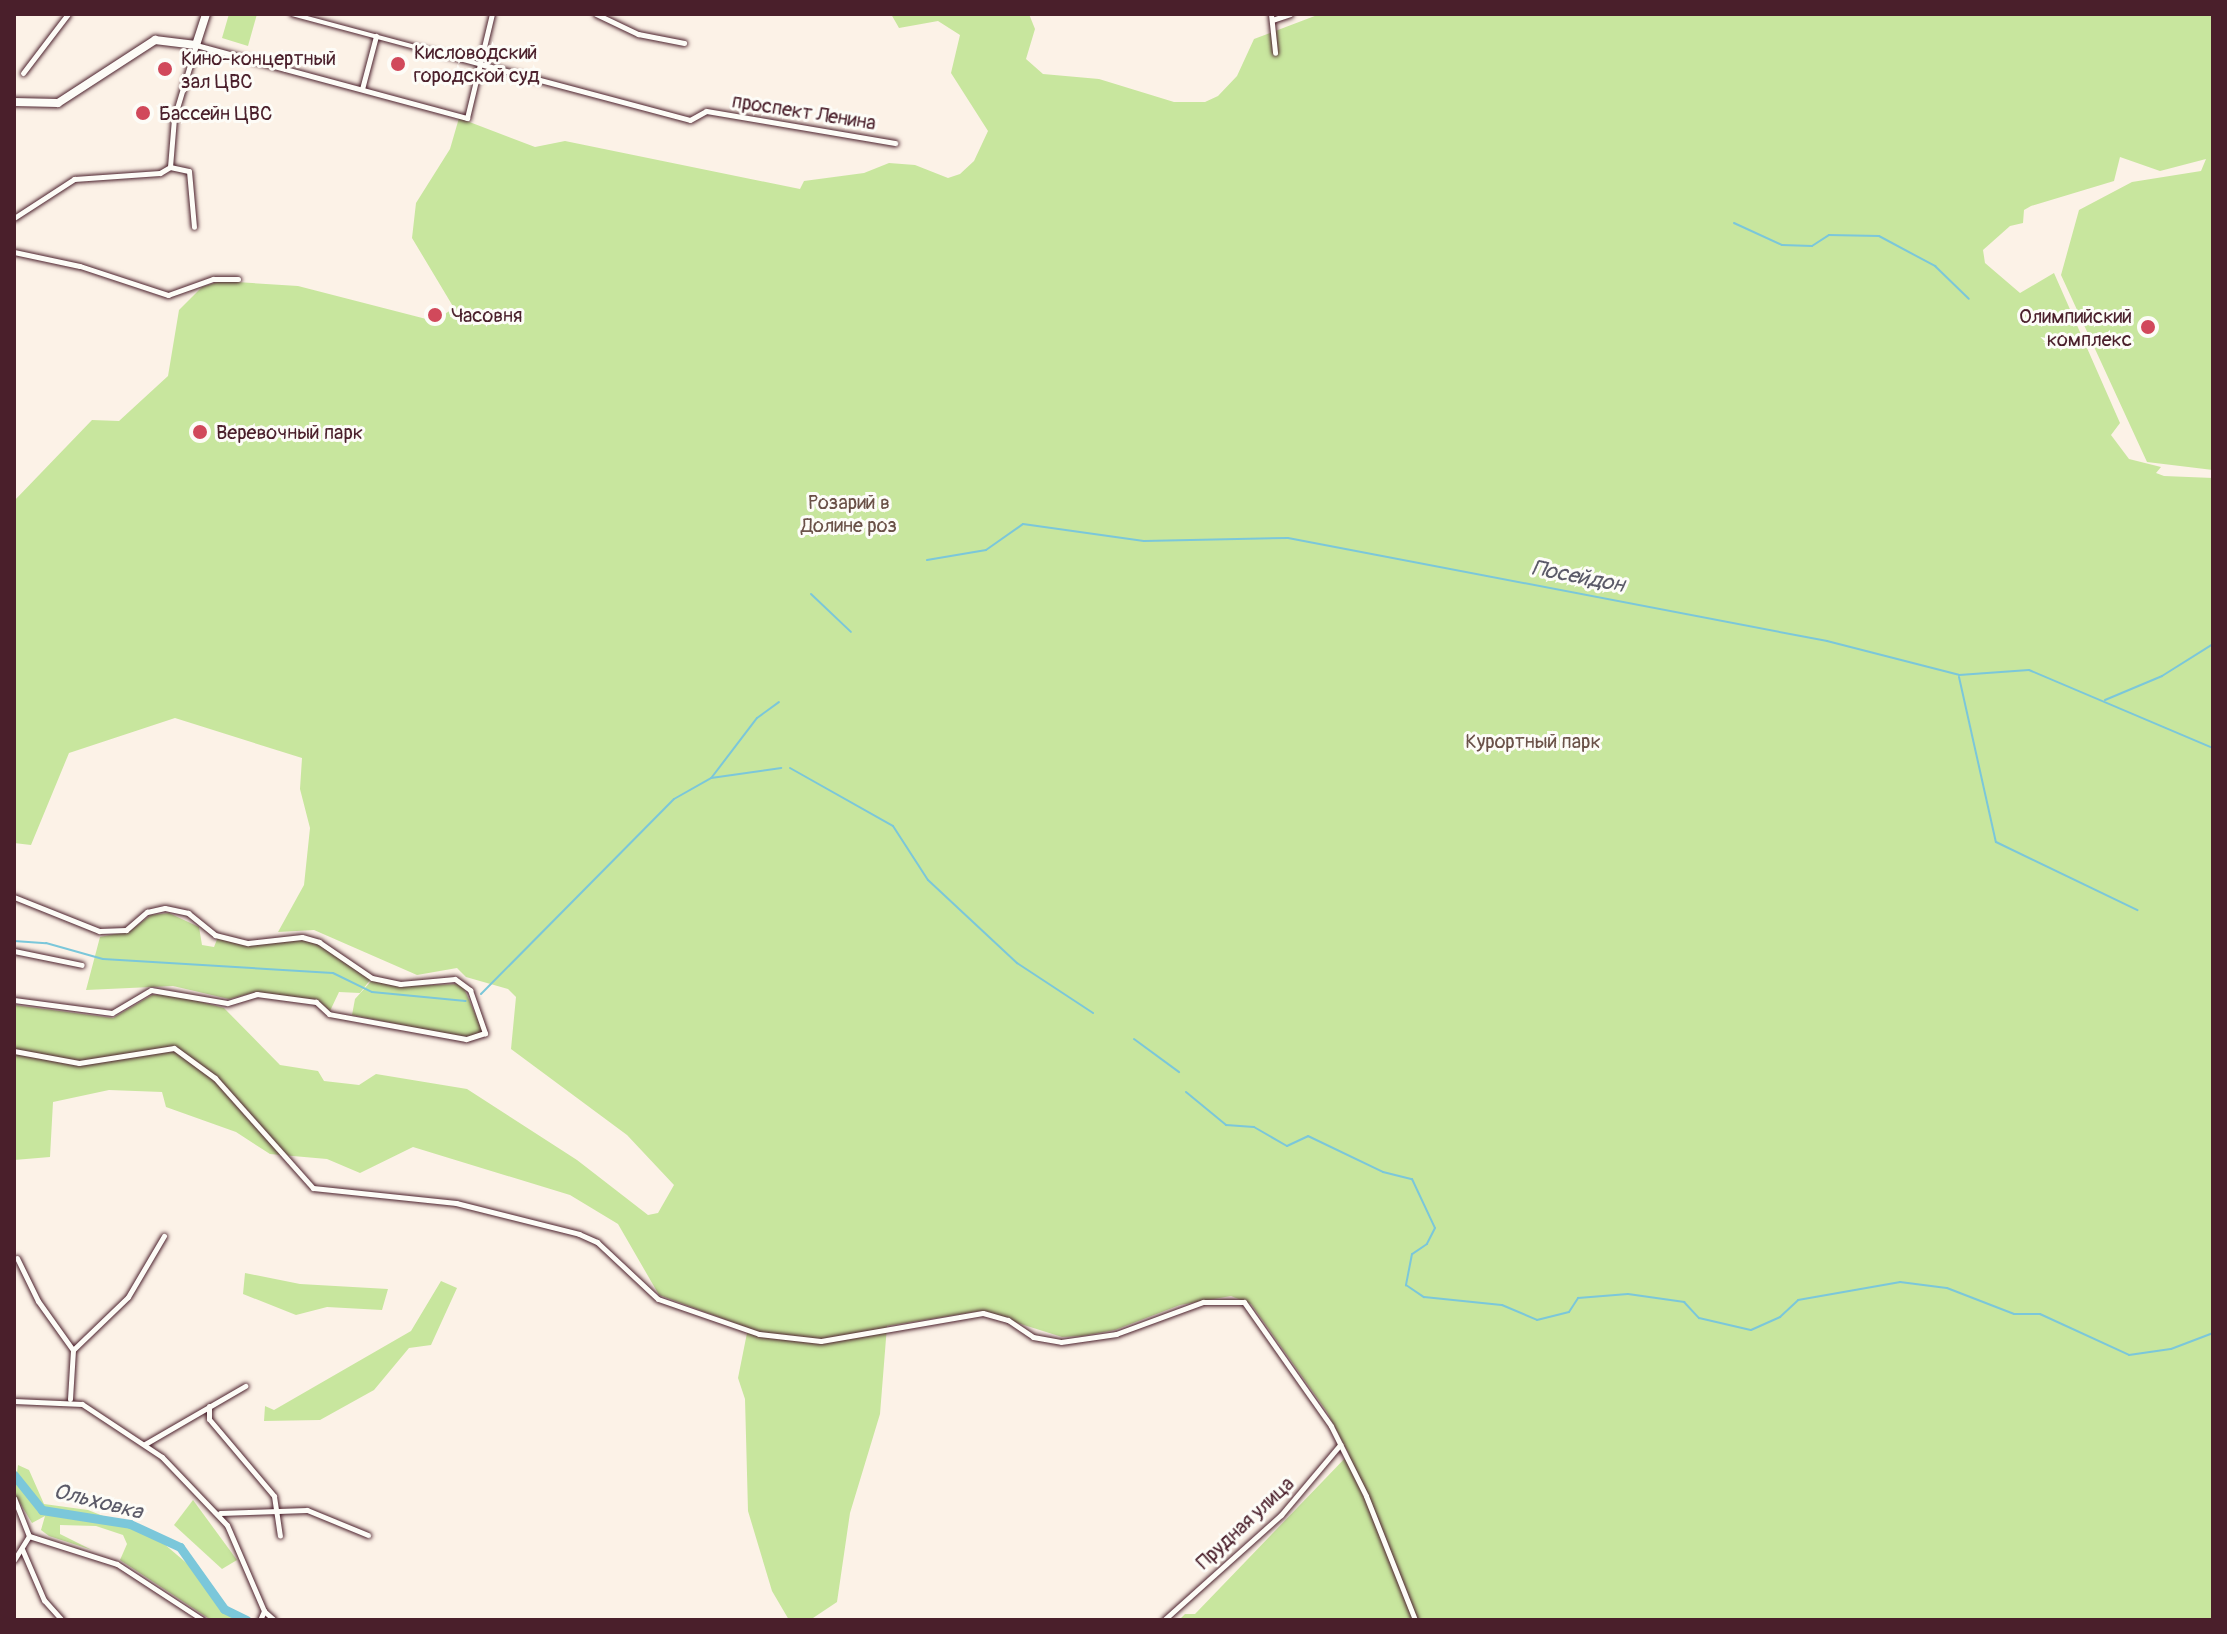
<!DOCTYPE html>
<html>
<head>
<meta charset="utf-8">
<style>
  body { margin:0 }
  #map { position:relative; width:2227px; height:1634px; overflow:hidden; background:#fcf2e7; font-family:Pangolin,sans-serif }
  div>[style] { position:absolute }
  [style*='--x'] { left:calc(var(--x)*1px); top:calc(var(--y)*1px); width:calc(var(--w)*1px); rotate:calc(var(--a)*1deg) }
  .green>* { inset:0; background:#c8e69e }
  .stream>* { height:2px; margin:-1px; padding:0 1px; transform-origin:1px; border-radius:1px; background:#7bc7da }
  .river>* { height:9px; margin:-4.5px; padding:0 4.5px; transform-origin:4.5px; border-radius:4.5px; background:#7bc7da }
  .roads { filter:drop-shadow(0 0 2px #4a1f2b) drop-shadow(0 0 2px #4a1f2b) }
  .pedestrian>* { height:4px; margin:-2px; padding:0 2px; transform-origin:2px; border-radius:2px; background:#fdfcf7 }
  .minor>* { height:5px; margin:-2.5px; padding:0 2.5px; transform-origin:2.5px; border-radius:2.5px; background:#fdfcf7 }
  .secondary>* { height:8px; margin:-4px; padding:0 4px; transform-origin:4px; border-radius:4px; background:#fdfcf7 }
  .dots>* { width:22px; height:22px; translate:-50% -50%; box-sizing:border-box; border:4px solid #fdfcf7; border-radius:50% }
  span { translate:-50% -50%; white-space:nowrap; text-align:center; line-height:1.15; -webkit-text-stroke:6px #fdfcf7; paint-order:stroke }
  .poi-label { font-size:20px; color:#4a1f2b }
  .left { translate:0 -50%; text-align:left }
  .right { translate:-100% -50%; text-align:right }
  .street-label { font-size:20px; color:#4a1f2b }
  .park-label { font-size:20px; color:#6a5148 }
  .water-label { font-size:22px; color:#5b5a68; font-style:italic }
  .frame { position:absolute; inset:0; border:16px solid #4a1f2b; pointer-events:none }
</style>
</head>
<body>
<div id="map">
  <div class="green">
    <i style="clip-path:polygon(229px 14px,257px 14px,248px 46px,222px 38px)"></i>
    <i style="clip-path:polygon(891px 14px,1029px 14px,1035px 29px,1026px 59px,1043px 74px,1099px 79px,1174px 102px,1205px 102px,1218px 96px,1237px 76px,1254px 39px,1320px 14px,2213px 14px,2213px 470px,2147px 462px,2061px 275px,2079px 210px,2132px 182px,2201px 171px,2206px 159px,2160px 171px,2120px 157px,2114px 181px,2031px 206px,2024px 210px,2023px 223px,2010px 226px,1983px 250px,1985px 263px,2020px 293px,2054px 273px,2120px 423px,2111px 435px,2129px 459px,2161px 467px,2156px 473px,2164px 476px,2213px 478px,2213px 1620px,1179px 1620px,1185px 1614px,1195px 1614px,1349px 1454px,1327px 1412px,1251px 1304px,1231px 1296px,1180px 1305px,1115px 1330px,1082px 1336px,1062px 1337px,980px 1311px,887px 1326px,880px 1414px,850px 1513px,837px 1602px,813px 1618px,789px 1620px,772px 1591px,748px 1511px,745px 1399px,738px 1378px,748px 1328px,659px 1295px,618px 1224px,570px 1195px,413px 1147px,360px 1173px,327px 1159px,270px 1154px,236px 1132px,166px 1107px,162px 1092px,109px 1090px,53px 1102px,50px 1157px,14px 1160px,14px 1005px,113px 1018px,152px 995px,172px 994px,224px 1008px,280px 1065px,318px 1071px,324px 1081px,359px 1085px,376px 1074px,467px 1089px,577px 1160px,648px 1215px,658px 1213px,674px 1185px,627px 1135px,511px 1049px,516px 997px,508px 989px,466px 977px,457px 968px,417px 975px,314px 930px,278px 932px,304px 885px,310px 828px,300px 789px,302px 758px,175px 718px,69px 753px,31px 845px,14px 843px,14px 501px,92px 420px,119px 421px,168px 376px,179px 310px,202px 287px,221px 281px,298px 286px,434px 321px,454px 308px,412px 238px,416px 203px,450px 149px,459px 118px,535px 147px,565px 141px,800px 189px,804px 181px,864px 173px,889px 163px,915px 165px,948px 178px,960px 174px,974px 161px,988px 131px,951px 73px,960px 35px,938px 21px,899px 28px)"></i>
    <i style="clip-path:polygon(169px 913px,199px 927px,202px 945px,214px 947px,218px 937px,248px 945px,302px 939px,319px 944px,370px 980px,360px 993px,339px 992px,330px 1011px,318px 1000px,256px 992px,229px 999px,173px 986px,86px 990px,100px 937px,130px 931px,151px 915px)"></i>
    <i style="clip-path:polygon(373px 979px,400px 986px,462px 984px,483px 1032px,466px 1038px,352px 1015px,355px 999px)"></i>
    <i style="clip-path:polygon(245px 1273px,300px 1284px,388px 1289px,382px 1310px,327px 1307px,296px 1315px,243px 1294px)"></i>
    <i style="clip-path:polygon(441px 1281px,457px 1288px,431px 1345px,409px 1348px,374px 1390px,320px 1420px,264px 1421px,265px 1406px,274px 1410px,411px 1331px)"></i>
    <i style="clip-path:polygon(18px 1465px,29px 1470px,44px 1504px,88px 1510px,156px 1537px,190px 1566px,220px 1608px,241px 1620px,211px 1620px,120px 1560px,127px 1544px,123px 1535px,96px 1526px,60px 1525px,60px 1534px,92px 1550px,49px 1536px,41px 1530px,45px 1516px,32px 1523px,14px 1493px)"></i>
    <i style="clip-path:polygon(193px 1500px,237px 1560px,222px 1569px,174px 1525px)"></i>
  </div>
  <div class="stream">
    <i style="--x:1734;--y:223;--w:53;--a:24.6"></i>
    <i style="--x:1782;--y:245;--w:30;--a:2"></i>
    <i style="--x:1812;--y:246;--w:20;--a:-33"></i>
    <i style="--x:1829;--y:235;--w:50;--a:1.1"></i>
    <i style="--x:1879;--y:236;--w:64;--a:28.2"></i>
    <i style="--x:1935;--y:266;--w:47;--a:44.1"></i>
    <i style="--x:927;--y:560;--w:60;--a:-9.6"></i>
    <i style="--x:986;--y:550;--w:45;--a:-35.1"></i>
    <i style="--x:1023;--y:524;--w:122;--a:8"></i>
    <i style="--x:1144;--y:541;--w:144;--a:-1.2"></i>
    <i style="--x:1288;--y:538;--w:549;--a:10.82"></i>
    <i style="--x:1827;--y:641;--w:136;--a:14.4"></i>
    <i style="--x:1959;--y:675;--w:70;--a:-4.1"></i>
    <i style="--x:2029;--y:670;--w:200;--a:23"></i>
    <i style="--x:811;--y:594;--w:55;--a:43.5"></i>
    <i style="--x:1959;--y:677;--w:169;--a:77.4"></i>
    <i style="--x:1996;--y:842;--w:157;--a:25.7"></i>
    <i style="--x:2105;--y:700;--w:62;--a:-22.8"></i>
    <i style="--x:2162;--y:676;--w:60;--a:-32.1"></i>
    <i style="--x:790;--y:768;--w:118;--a:29.4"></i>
    <i style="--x:893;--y:826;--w:64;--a:57.1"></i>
    <i style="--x:928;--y:880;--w:122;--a:43"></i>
    <i style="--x:1017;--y:963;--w:91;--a:33.3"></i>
    <i style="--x:712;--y:777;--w:74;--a:-52.7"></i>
    <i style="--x:757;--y:718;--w:27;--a:-36"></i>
    <i style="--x:14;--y:941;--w:32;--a:4"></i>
    <i style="--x:46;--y:943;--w:59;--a:15.7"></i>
    <i style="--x:103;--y:959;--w:230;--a:3.5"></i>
    <i style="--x:333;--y:973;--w:43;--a:26"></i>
    <i style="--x:372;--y:992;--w:94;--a:5.5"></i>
    <i style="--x:481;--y:994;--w:274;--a:-45.3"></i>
    <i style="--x:674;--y:799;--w:43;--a:-29.6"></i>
    <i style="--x:711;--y:778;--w:71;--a:-8.1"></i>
    <i style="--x:1134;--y:1039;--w:56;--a:36.3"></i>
    <i style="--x:1186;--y:1092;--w:52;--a:39.5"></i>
    <i style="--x:1226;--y:1125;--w:28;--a:4"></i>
    <i style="--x:1254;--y:1127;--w:38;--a:30"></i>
    <i style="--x:1287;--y:1146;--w:23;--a:-25"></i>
    <i style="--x:1308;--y:1136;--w:83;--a:25.6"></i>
    <i style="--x:1383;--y:1172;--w:30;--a:14"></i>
    <i style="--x:1412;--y:1179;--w:54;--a:64.9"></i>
    <i style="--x:1435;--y:1228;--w:18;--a:117"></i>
    <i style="--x:1427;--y:1244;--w:18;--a:146"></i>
    <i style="--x:1412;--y:1254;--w:32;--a:101"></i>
    <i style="--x:1406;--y:1285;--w:22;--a:34"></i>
    <i style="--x:1424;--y:1297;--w:78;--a:5.9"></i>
    <i style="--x:1502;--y:1305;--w:38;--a:23"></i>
    <i style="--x:1537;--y:1320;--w:33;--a:-14"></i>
    <i style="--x:1569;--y:1312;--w:17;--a:-57"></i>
    <i style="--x:1578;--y:1298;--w:50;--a:-4.6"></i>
    <i style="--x:1628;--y:1294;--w:57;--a:8.1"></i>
    <i style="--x:1684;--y:1302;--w:22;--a:47"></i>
    <i style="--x:1699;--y:1318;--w:53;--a:13"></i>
    <i style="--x:1751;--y:1330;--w:32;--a:-24"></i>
    <i style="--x:1780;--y:1317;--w:25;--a:-43"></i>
    <i style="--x:1798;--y:1300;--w:104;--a:-10"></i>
    <i style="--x:1900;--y:1282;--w:47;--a:7.3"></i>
    <i style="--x:1947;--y:1288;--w:72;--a:21.2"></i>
    <i style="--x:2014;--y:1314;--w:26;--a:0"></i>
    <i style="--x:2040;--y:1314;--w:98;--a:24.7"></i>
    <i style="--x:2129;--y:1355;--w:42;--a:-8.1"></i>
    <i style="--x:2171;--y:1349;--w:45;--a:-20.9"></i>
  </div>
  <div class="river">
    <i style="--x:14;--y:1475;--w:45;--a:51.3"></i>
    <i style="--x:42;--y:1510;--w:89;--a:9"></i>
    <i style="--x:130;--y:1524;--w:55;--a:24.7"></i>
    <i style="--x:180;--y:1547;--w:76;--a:54.6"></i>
    <i style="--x:224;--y:1609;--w:25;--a:26"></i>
  </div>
  <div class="roads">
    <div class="pedestrian">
      <i style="--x:292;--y:14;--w:194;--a:15"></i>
    </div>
    <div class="minor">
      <i style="--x:596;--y:14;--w:47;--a:25.5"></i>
      <i style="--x:638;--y:34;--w:47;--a:11.1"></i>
      <i style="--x:1271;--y:14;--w:39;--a:84"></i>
      <i style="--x:1272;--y:20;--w:19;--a:-18"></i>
      <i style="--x:480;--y:64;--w:217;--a:14.9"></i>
      <i style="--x:690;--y:120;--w:18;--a:-29"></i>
      <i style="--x:706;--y:111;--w:192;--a:9.6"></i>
      <i style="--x:23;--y:73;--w:74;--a:-52.7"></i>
      <i style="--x:362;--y:89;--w:55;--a:-75.2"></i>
      <i style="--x:170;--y:167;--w:49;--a:-85.3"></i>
      <i style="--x:174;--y:118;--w:76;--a:-73.2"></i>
      <i style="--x:196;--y:45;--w:281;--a:15.1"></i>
      <i style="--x:467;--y:118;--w:107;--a:-76.5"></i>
      <i style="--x:170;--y:167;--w:19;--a:12"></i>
      <i style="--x:189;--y:171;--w:56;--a:84.9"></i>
      <i style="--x:14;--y:218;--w:72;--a:-33"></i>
      <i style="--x:74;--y:179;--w:86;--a:-4"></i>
      <i style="--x:160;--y:173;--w:12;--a:-31"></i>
      <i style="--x:14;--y:252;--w:67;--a:12"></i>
      <i style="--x:80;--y:266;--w:93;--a:18.2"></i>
      <i style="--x:168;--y:295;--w:48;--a:-19.6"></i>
      <i style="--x:213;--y:279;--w:25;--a:0"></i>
      <i style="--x:14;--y:897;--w:92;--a:21.8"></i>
      <i style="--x:99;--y:931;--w:27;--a:-2"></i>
      <i style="--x:126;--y:930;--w:28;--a:-41"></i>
      <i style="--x:147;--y:912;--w:18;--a:-13"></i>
      <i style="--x:165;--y:908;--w:24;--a:12"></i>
      <i style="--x:188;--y:913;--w:35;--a:39"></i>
      <i style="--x:215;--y:935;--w:34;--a:14"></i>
      <i style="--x:248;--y:943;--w:54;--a:-6.3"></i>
      <i style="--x:302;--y:937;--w:18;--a:16"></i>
      <i style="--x:319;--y:942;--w:64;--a:34.2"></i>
      <i style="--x:372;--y:978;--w:29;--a:12"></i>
      <i style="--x:400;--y:984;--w:55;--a:-5.2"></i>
      <i style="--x:455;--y:979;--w:19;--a:36"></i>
      <i style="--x:470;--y:990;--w:46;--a:70.8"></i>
      <i style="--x:485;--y:1033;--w:20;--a:162"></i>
      <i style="--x:466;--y:1039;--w:139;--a:-169.7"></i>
      <i style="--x:329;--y:1014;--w:18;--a:-137"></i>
      <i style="--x:316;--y:1002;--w:60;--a:-172.3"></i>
      <i style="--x:257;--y:994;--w:31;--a:163"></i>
      <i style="--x:227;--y:1003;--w:77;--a:-170.3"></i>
      <i style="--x:151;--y:990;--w:45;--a:149.5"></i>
      <i style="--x:112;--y:1013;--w:99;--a:-172.4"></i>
      <i style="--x:14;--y:951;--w:69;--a:11.6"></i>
      <i style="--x:14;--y:1051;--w:66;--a:10.5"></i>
      <i style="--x:79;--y:1063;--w:96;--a:-9"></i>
      <i style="--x:174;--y:1048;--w:51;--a:36.2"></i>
      <i style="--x:215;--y:1078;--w:147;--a:48.3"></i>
      <i style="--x:313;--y:1188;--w:144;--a:6"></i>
      <i style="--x:456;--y:1203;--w:127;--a:14.1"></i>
      <i style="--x:579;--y:1234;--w:20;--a:24"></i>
      <i style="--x:597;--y:1242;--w:83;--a:43.1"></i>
      <i style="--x:658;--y:1299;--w:107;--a:19.1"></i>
      <i style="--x:759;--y:1334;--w:62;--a:6.4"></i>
      <i style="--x:821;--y:1341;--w:164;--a:-9.8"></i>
      <i style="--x:983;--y:1313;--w:26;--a:16"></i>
      <i style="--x:1008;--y:1320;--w:30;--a:34"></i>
      <i style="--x:1033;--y:1337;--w:28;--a:10"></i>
      <i style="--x:1061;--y:1342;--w:56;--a:-8.3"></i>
      <i style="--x:1116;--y:1334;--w:93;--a:-20.2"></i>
      <i style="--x:1203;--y:1302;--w:41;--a:0"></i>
      <i style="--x:1244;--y:1302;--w:151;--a:54.9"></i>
      <i style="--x:1331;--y:1426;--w:78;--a:63.4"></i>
      <i style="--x:1366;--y:1496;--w:133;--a:68.4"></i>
      <i style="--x:17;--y:1258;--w:48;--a:64"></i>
      <i style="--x:38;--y:1301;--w:60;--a:54.5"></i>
      <i style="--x:73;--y:1350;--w:49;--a:93.5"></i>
      <i style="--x:73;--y:1350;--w:76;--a:-43.9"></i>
      <i style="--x:128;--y:1297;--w:71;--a:-59.5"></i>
      <i style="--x:14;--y:1401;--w:68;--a:2.5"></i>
      <i style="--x:82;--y:1404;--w:96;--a:33.5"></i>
      <i style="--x:162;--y:1457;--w:94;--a:46.3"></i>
      <i style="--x:227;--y:1525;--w:94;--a:66.7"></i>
      <i style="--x:264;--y:1611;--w:13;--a:42"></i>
      <i style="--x:209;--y:1406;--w:13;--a:90"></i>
      <i style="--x:209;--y:1419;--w:101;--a:49.8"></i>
      <i style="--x:274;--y:1496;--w:40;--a:81.5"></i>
      <i style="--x:145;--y:1444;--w:116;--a:-30.1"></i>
      <i style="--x:14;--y:1498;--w:41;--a:68.5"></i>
      <i style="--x:29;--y:1536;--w:28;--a:122"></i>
      <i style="--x:220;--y:1513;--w:87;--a:-2"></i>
      <i style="--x:307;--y:1510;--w:66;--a:22.3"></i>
      <i style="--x:29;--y:1536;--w:92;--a:17.7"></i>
      <i style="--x:117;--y:1564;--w:103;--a:33.1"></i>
      <i style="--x:22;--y:1549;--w:56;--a:66.7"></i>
      <i style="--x:44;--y:1600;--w:27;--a:48"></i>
      <i style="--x:260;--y:1620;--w:10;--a:-66"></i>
      <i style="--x:1164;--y:1620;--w:157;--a:-41.9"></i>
      <i style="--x:1281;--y:1515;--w:92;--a:-49.9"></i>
    </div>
    <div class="secondary">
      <i style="--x:14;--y:102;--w:44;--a:1.3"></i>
      <i style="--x:58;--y:103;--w:116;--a:-33"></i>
      <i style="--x:155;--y:40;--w:41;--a:7"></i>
      <i style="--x:196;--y:45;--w:33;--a:-72"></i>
    </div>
  </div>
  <div class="dots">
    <i style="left:398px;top:64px;background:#d1495b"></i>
    <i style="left:165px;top:69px;background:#d1495b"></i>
    <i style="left:143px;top:113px;background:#d1495b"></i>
    <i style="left:435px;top:315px;background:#d1495b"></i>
    <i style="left:2148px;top:327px;background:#d1495b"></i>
    <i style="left:200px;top:432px;background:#d1495b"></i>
  </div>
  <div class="poi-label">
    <span class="left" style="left:414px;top:64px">Кисловодский<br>городской суд</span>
    <span class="left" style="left:181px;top:70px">Кино-концертный<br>зал ЦВС</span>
    <span class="left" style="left:159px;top:113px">Бассейн ЦВС</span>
    <span class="left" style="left:451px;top:315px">Часовня</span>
    <span class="right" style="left:2132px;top:328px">Олимпийский<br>комплекс</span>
    <span class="left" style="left:216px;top:432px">Веревочный парк</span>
  </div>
  <div class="street-label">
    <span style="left:804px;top:112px;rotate:9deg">проспект Ленина</span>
    <span style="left:1245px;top:1523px;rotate:-43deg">Прудная улица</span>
  </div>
  <div class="park-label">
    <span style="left:849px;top:514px">Розарий в<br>Долине роз</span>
    <span style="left:1533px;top:741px">Курортный парк</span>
  </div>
  <div class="water-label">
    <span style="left:1578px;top:577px;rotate:11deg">Посейдон</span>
    <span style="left:98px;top:1502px;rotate:14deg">Ольховка</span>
  </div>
  <div class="frame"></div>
</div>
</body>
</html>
